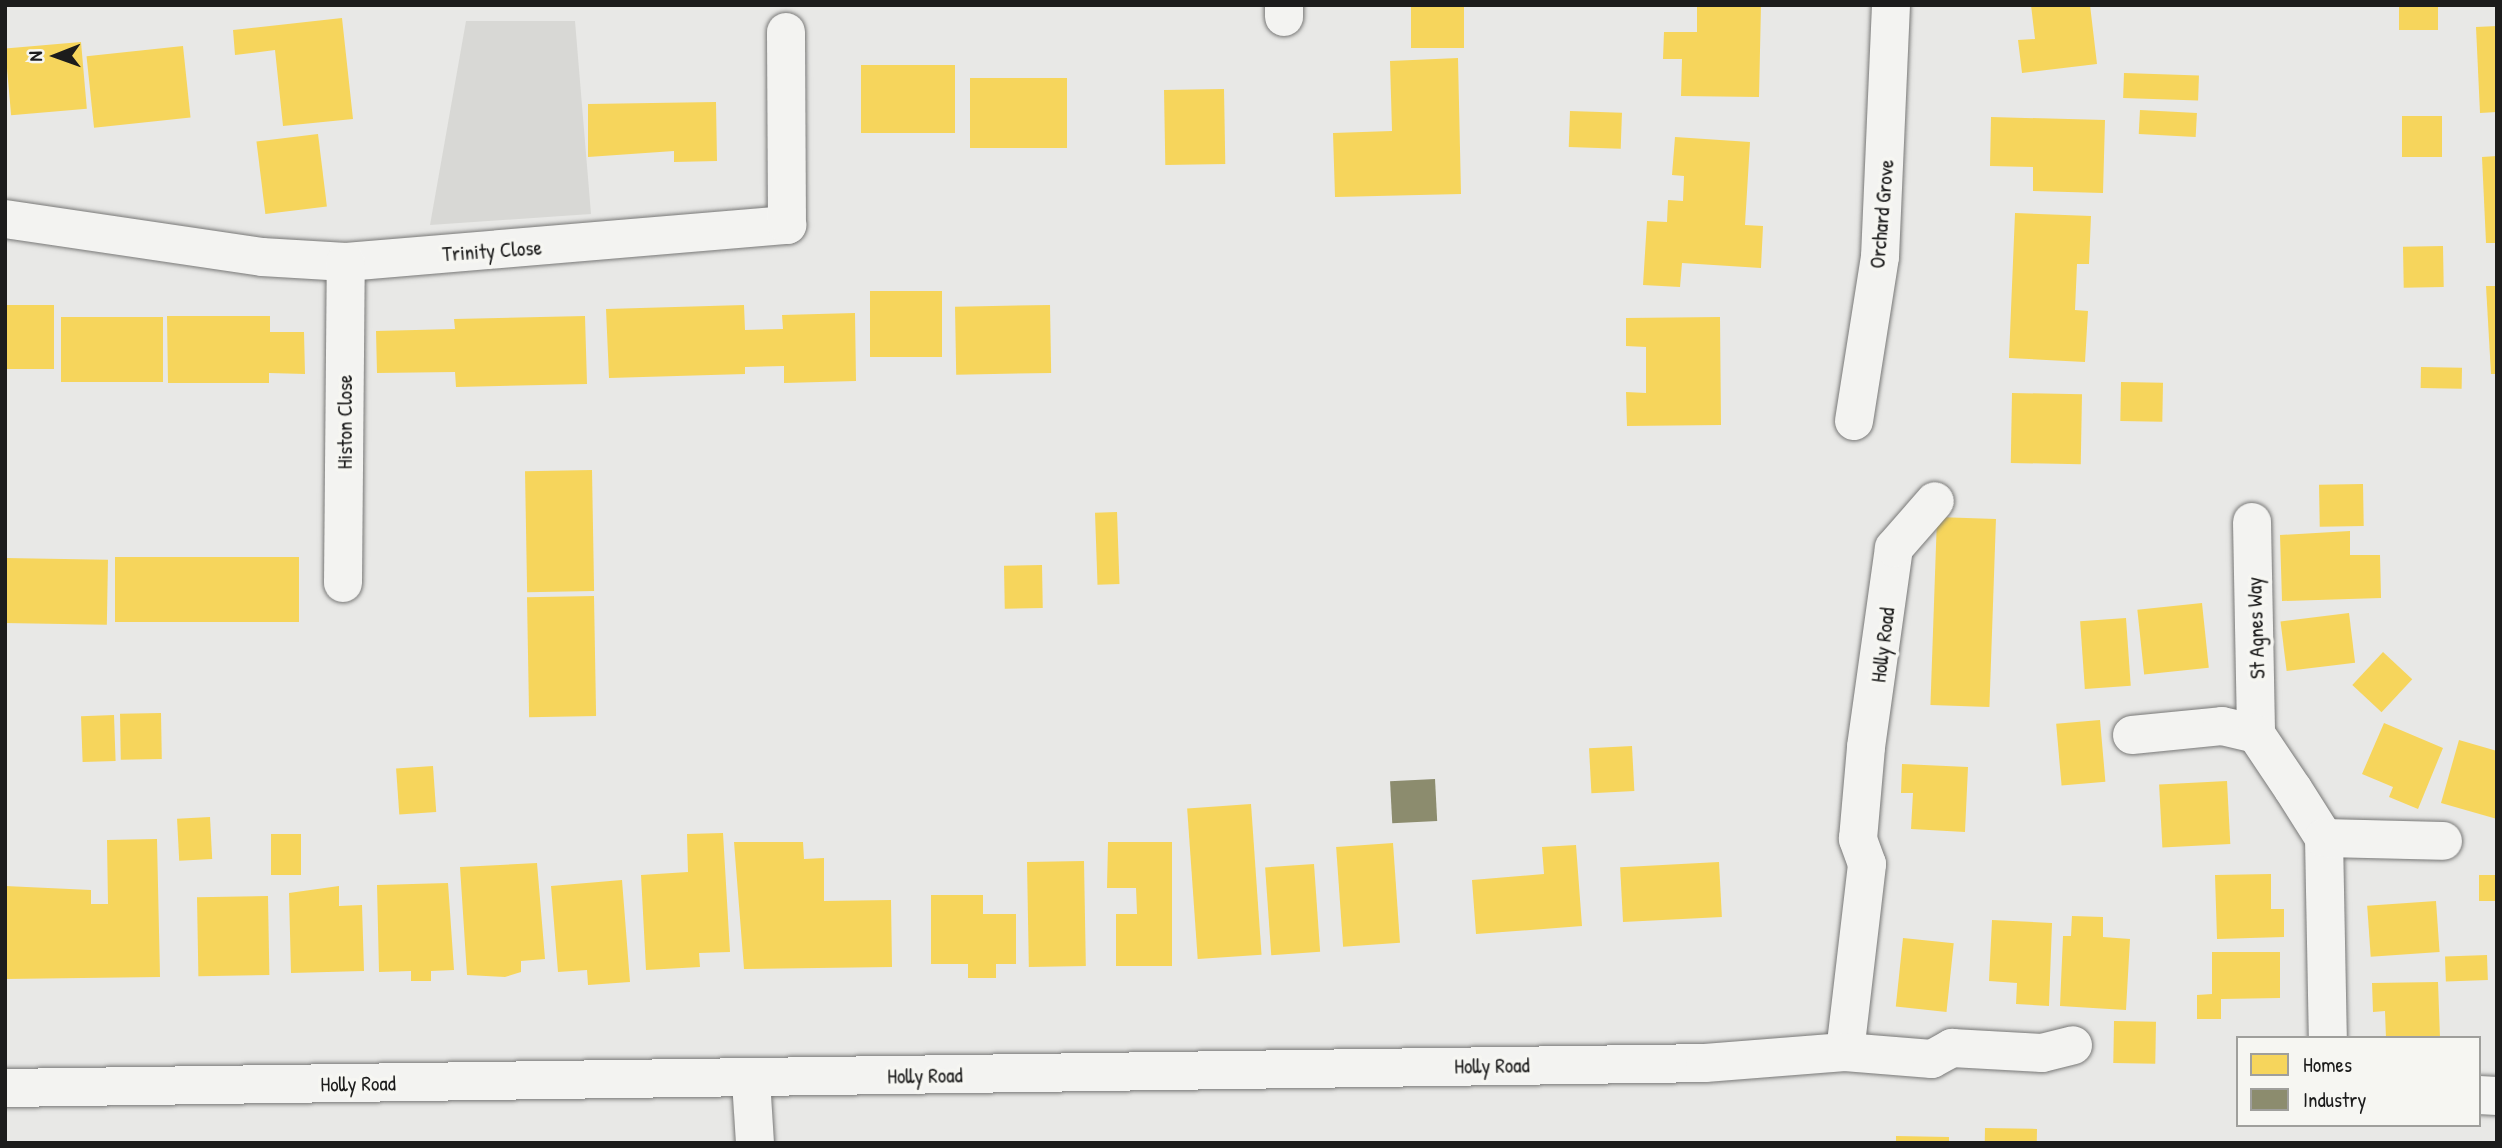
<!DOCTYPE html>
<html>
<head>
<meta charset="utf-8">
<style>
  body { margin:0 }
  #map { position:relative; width:2502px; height:1148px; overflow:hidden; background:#e8e8e6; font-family:"Patrick Hand",sans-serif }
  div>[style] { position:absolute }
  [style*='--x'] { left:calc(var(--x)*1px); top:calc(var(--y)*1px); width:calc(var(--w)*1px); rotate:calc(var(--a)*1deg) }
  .built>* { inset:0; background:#d8d8d5 }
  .homes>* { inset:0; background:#f6d55c; transform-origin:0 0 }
  .industry>* { inset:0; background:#8c8c6e; transform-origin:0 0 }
  .roads { filter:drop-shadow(0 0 2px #787877) drop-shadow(0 0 2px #787877) }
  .street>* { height:38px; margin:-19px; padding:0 19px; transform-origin:19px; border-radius:19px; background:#f3f3f1 }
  span { translate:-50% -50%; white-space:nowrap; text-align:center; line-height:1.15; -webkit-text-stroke:7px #f6f6f2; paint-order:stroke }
  .street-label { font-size:21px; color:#1c1c1c }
  .frame { position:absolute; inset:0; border:7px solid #1c1c1c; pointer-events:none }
  .legend { position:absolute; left:2236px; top:1036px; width:245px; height:91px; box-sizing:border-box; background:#f6f6f2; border:2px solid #9f9f9c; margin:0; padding:9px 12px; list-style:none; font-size:21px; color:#1c1c1c }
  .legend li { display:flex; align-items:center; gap:14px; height:35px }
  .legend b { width:35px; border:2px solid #9f9f9c }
  .north { position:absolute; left:21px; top:21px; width:70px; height:70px; -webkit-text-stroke:5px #f6f6f2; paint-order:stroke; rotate:269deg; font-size:19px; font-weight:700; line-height:28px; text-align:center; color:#1c1c1c }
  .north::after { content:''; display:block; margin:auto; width:24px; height:32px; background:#1c1c1c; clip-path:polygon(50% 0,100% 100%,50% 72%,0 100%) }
</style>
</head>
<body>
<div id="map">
  <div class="built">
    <i style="clip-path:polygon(466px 21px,575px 21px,591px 214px,430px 225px)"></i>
  </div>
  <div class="homes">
    <i style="left:1411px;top:5px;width:53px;height:43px"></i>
    <i style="clip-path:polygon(1697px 5px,1761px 5px,1759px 97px,1681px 96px,1682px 59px,1663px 59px,1664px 32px,1697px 32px)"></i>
    <i style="clip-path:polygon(2031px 5px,2090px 5px,2097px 64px,2022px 73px,2018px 40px,2035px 39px)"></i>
    <i style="left:2399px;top:5px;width:39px;height:25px"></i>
    <i style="clip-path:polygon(342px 18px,353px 119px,283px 126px,275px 50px,235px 55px,233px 30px)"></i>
    <i style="clip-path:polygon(2497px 26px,2497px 112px,2480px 113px,2476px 27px)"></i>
    <i style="left:81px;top:42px;width:67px;height:76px;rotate:85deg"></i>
    <i style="left:183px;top:46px;width:72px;height:97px;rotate:84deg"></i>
    <i style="clip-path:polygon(1458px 58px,1461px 194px,1335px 197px,1333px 133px,1392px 131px,1390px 61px)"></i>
    <i style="left:861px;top:65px;width:94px;height:68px"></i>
    <i style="left:2124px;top:73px;width:75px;height:25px;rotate:2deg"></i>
    <i style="left:1067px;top:78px;width:70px;height:97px;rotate:90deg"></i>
    <i style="left:1224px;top:89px;width:75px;height:60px;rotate:89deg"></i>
    <i style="clip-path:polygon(716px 102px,717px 161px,674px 162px,674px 151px,588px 157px,588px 104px)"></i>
    <i style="left:2140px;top:110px;width:57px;height:24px;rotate:3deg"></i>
    <i style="left:1570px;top:111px;width:52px;height:36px;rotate:2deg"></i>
    <i style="left:2402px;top:116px;width:40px;height:41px"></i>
    <i style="clip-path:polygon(1991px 117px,2105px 120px,2103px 193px,2033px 191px,2033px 167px,1990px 166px)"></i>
    <i style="left:318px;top:134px;width:73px;height:62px;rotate:83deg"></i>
    <i style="clip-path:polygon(1675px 137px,1750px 142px,1745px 225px,1763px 226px,1761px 268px,1682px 263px,1680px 287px,1643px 285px,1647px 221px,1667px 222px,1668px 200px,1683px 201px,1684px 176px,1672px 175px)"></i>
    <i style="clip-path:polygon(2497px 156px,2497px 243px,2486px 243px,2482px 157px)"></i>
    <i style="clip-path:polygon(2015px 213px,2091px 216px,2089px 264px,2077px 264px,2075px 310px,2088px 311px,2085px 362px,2009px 358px)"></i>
    <i style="left:2443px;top:246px;width:41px;height:40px;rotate:89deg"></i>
    <i style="clip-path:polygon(2486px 286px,2497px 286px,2497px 374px,2491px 374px)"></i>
    <i style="left:870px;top:291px;width:72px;height:66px"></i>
    <i style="left:5px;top:305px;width:49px;height:64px"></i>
    <i style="clip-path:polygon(744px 305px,745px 330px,783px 329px,782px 315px,855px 313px,856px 381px,784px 383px,784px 366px,745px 367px,745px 374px,609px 378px,606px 309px)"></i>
    <i style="left:1050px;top:305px;width:68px;height:95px;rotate:89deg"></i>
    <i style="clip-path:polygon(167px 316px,270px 316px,270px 332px,304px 332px,305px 374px,269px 373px,269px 383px,168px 383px)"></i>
    <i style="clip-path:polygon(585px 316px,587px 384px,456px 387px,455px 372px,377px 373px,376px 331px,455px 329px,454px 319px)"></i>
    <i style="left:61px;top:317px;width:102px;height:65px"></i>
    <i style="clip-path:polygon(1720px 317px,1721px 425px,1627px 426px,1626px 392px,1646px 393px,1646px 347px,1626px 346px,1626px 318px)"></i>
    <i style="left:2421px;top:367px;width:41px;height:21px;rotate:1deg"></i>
    <i style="left:2121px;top:382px;width:42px;height:39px;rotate:1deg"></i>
    <i style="left:2012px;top:393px;width:70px;height:70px;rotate:1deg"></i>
    <i style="left:592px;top:470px;width:121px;height:67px;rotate:89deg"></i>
    <i style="left:2363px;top:484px;width:42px;height:44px;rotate:89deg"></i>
    <i style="left:1117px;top:512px;width:72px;height:22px;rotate:88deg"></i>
    <i style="left:1937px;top:517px;width:59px;height:188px;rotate:2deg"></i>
    <i style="clip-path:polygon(2350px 531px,2350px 555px,2380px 555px,2381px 598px,2282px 601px,2280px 535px)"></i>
    <i style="left:115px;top:557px;width:184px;height:65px"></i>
    <i style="left:5px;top:558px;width:103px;height:65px;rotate:1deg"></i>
    <i style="left:1042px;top:565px;width:43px;height:38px;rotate:89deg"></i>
    <i style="left:594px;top:596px;width:120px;height:67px;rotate:89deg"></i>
    <i style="left:2202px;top:603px;width:65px;height:65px;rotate:84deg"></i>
    <i style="left:2349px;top:613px;width:50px;height:69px;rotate:83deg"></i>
    <i style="left:2126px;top:618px;width:68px;height:46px;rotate:86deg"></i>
    <i style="left:2383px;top:652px;width:40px;height:45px;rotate:43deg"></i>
    <i style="left:161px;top:713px;width:46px;height:41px;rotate:89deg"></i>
    <i style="left:114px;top:715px;width:46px;height:33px;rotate:88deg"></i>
    <i style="left:2100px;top:720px;width:62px;height:44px;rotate:85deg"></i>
    <i style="clip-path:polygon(2384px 723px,2443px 748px,2418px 809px,2389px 797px,2393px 787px,2362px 774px)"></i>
    <i style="clip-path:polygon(2459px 740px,2497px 751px,2497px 819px,2441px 803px)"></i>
    <i style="left:1632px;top:746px;width:45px;height:43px;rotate:87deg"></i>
    <i style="clip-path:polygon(1902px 764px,1968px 767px,1965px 832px,1911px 829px,1913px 793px,1901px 793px)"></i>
    <i style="left:433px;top:766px;width:46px;height:37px;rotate:86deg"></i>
    <i style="left:2227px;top:781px;width:63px;height:68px;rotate:87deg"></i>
    <i style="left:1251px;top:804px;width:151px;height:64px;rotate:86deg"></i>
    <i style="left:210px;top:817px;width:42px;height:33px;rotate:87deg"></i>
    <i style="clip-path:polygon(723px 833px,730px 952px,699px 953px,700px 967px,646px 970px,641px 875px,688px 872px,687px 834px)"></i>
    <i style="left:271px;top:834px;width:30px;height:41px"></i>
    <i style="clip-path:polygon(157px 839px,160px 977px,5px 979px,5px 886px,91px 890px,91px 904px,108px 904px,107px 840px)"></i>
    <i style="clip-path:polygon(734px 842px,803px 842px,804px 859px,824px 858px,824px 901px,891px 900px,892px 967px,744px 969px)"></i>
    <i style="clip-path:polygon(1108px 842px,1172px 842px,1172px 966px,1116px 966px,1116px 914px,1137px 914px,1136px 888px,1107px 888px)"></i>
    <i style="left:1393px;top:843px;width:100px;height:57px;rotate:86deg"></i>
    <i style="clip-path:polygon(1576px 845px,1582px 926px,1476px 934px,1472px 880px,1544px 874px,1542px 847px)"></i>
    <i style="left:1084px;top:861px;width:105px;height:57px;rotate:89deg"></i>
    <i style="left:1719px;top:862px;width:55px;height:99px;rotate:87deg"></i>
    <i style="clip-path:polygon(537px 863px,545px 959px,521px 961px,521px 972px,505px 977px,467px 975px,460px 867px)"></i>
    <i style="left:1314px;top:864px;width:88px;height:49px;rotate:86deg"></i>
    <i style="clip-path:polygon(2271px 874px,2271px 909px,2284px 909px,2284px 937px,2217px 939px,2215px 875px)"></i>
    <i style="left:2479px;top:875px;width:18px;height:26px"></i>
    <i style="clip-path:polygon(622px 880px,630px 982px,588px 985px,587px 970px,558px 972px,551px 886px)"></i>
    <i style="clip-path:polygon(448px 883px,454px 970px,431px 971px,431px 981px,411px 981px,411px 971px,379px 972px,377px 885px)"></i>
    <i style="clip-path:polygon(339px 886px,339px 906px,362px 905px,364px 971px,291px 973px,289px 893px)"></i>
    <i style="clip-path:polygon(931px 895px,983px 895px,983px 914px,1016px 914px,1016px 964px,996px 964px,996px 978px,968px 978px,968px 964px,931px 964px)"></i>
    <i style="left:268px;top:896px;width:79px;height:71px;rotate:89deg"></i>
    <i style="left:2436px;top:901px;width:51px;height:69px;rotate:86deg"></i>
    <i style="clip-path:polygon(2072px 916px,2103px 917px,2103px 937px,2130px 939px,2126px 1010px,2060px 1006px,2063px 936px,2071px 936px)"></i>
    <i style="clip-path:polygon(1992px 920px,2052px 923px,2049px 1006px,2016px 1004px,2017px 983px,1989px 981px)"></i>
    <i style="left:1903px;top:938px;width:51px;height:69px;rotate:6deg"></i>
    <i style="clip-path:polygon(2212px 952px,2280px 952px,2280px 998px,2221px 999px,2221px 1019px,2197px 1019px,2197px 995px,2212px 994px)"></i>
    <i style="left:2487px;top:955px;width:25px;height:42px;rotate:88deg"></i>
    <i style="clip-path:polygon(2438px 982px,2440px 1038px,2386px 1038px,2385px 1011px,2373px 1012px,2372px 983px)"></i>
    <i style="left:2114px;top:1021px;width:42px;height:42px;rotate:1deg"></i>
    <i style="left:1985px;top:1128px;width:52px;height:15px;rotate:1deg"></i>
    <i style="clip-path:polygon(1896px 1136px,1949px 1137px,1949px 1143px,1896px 1143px)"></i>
  </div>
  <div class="industry">
    <i style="left:1435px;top:779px;width:42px;height:45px;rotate:87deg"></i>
  </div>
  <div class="roads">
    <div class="street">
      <i style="--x:1284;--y:5;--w:12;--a:90"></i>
      <i style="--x:5;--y:219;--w:260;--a:8.4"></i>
      <i style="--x:262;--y:257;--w:84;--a:3.4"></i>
      <i style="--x:346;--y:262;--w:443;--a:-4.8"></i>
      <i style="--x:787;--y:225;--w:193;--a:-90.3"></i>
      <i style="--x:1854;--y:421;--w:166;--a:-81"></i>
      <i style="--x:1880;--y:257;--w:252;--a:-87.5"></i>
      <i style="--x:2252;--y:522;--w:212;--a:88.9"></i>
      <i style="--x:343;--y:583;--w:321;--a:-89.5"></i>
      <i style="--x:2132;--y:735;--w:90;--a:-5.7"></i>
      <i style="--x:2222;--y:726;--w:35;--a:13"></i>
      <i style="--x:2256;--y:734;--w:66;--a:56.1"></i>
      <i style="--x:2293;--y:789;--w:58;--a:57.7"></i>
      <i style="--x:2324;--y:838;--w:200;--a:88.9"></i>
      <i style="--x:2324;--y:838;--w:119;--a:1.4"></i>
      <i style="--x:1845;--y:1052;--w:189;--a:-83.3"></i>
      <i style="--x:1867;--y:864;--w:27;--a:-110"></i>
      <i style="--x:1858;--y:839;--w:92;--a:-85"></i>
      <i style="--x:1866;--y:747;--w:201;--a:-82"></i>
      <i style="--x:1894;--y:548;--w:62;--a:-48.9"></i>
      <i style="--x:751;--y:1080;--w:63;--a:86.4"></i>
      <i style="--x:5;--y:1088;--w:1700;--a:-0.84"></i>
      <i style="--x:1705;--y:1063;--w:140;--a:-4.5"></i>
      <i style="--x:1845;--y:1052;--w:87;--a:4.6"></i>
      <i style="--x:1932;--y:1059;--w:23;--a:-29"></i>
      <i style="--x:1952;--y:1048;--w:90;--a:3.2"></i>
      <i style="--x:2042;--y:1053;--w:32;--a:-14"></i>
      <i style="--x:2479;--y:1095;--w:18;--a:3"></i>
    </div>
  </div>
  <div class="street-label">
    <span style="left:1882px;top:214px;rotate:-85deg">Orchard Grove</span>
    <span style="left:492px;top:251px;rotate:-4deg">Trinity Close</span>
    <span style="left:345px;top:422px;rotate:-90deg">Histon Close</span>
    <span style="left:2256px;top:628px;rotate:-92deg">St Agnes Way</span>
    <span style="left:1883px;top:645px;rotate:-83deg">Holly Road</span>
    <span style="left:1492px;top:1066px;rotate:-1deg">Holly Road</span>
    <span style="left:925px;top:1076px;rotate:-1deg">Holly Road</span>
    <span style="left:358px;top:1084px;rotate:-1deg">Holly Road</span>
  </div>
  <div class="frame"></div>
  <ul class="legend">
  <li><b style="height:19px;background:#f6d55c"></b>Homes</li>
  <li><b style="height:19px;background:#8c8c6e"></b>Industry</li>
  </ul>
  <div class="north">N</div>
</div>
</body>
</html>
